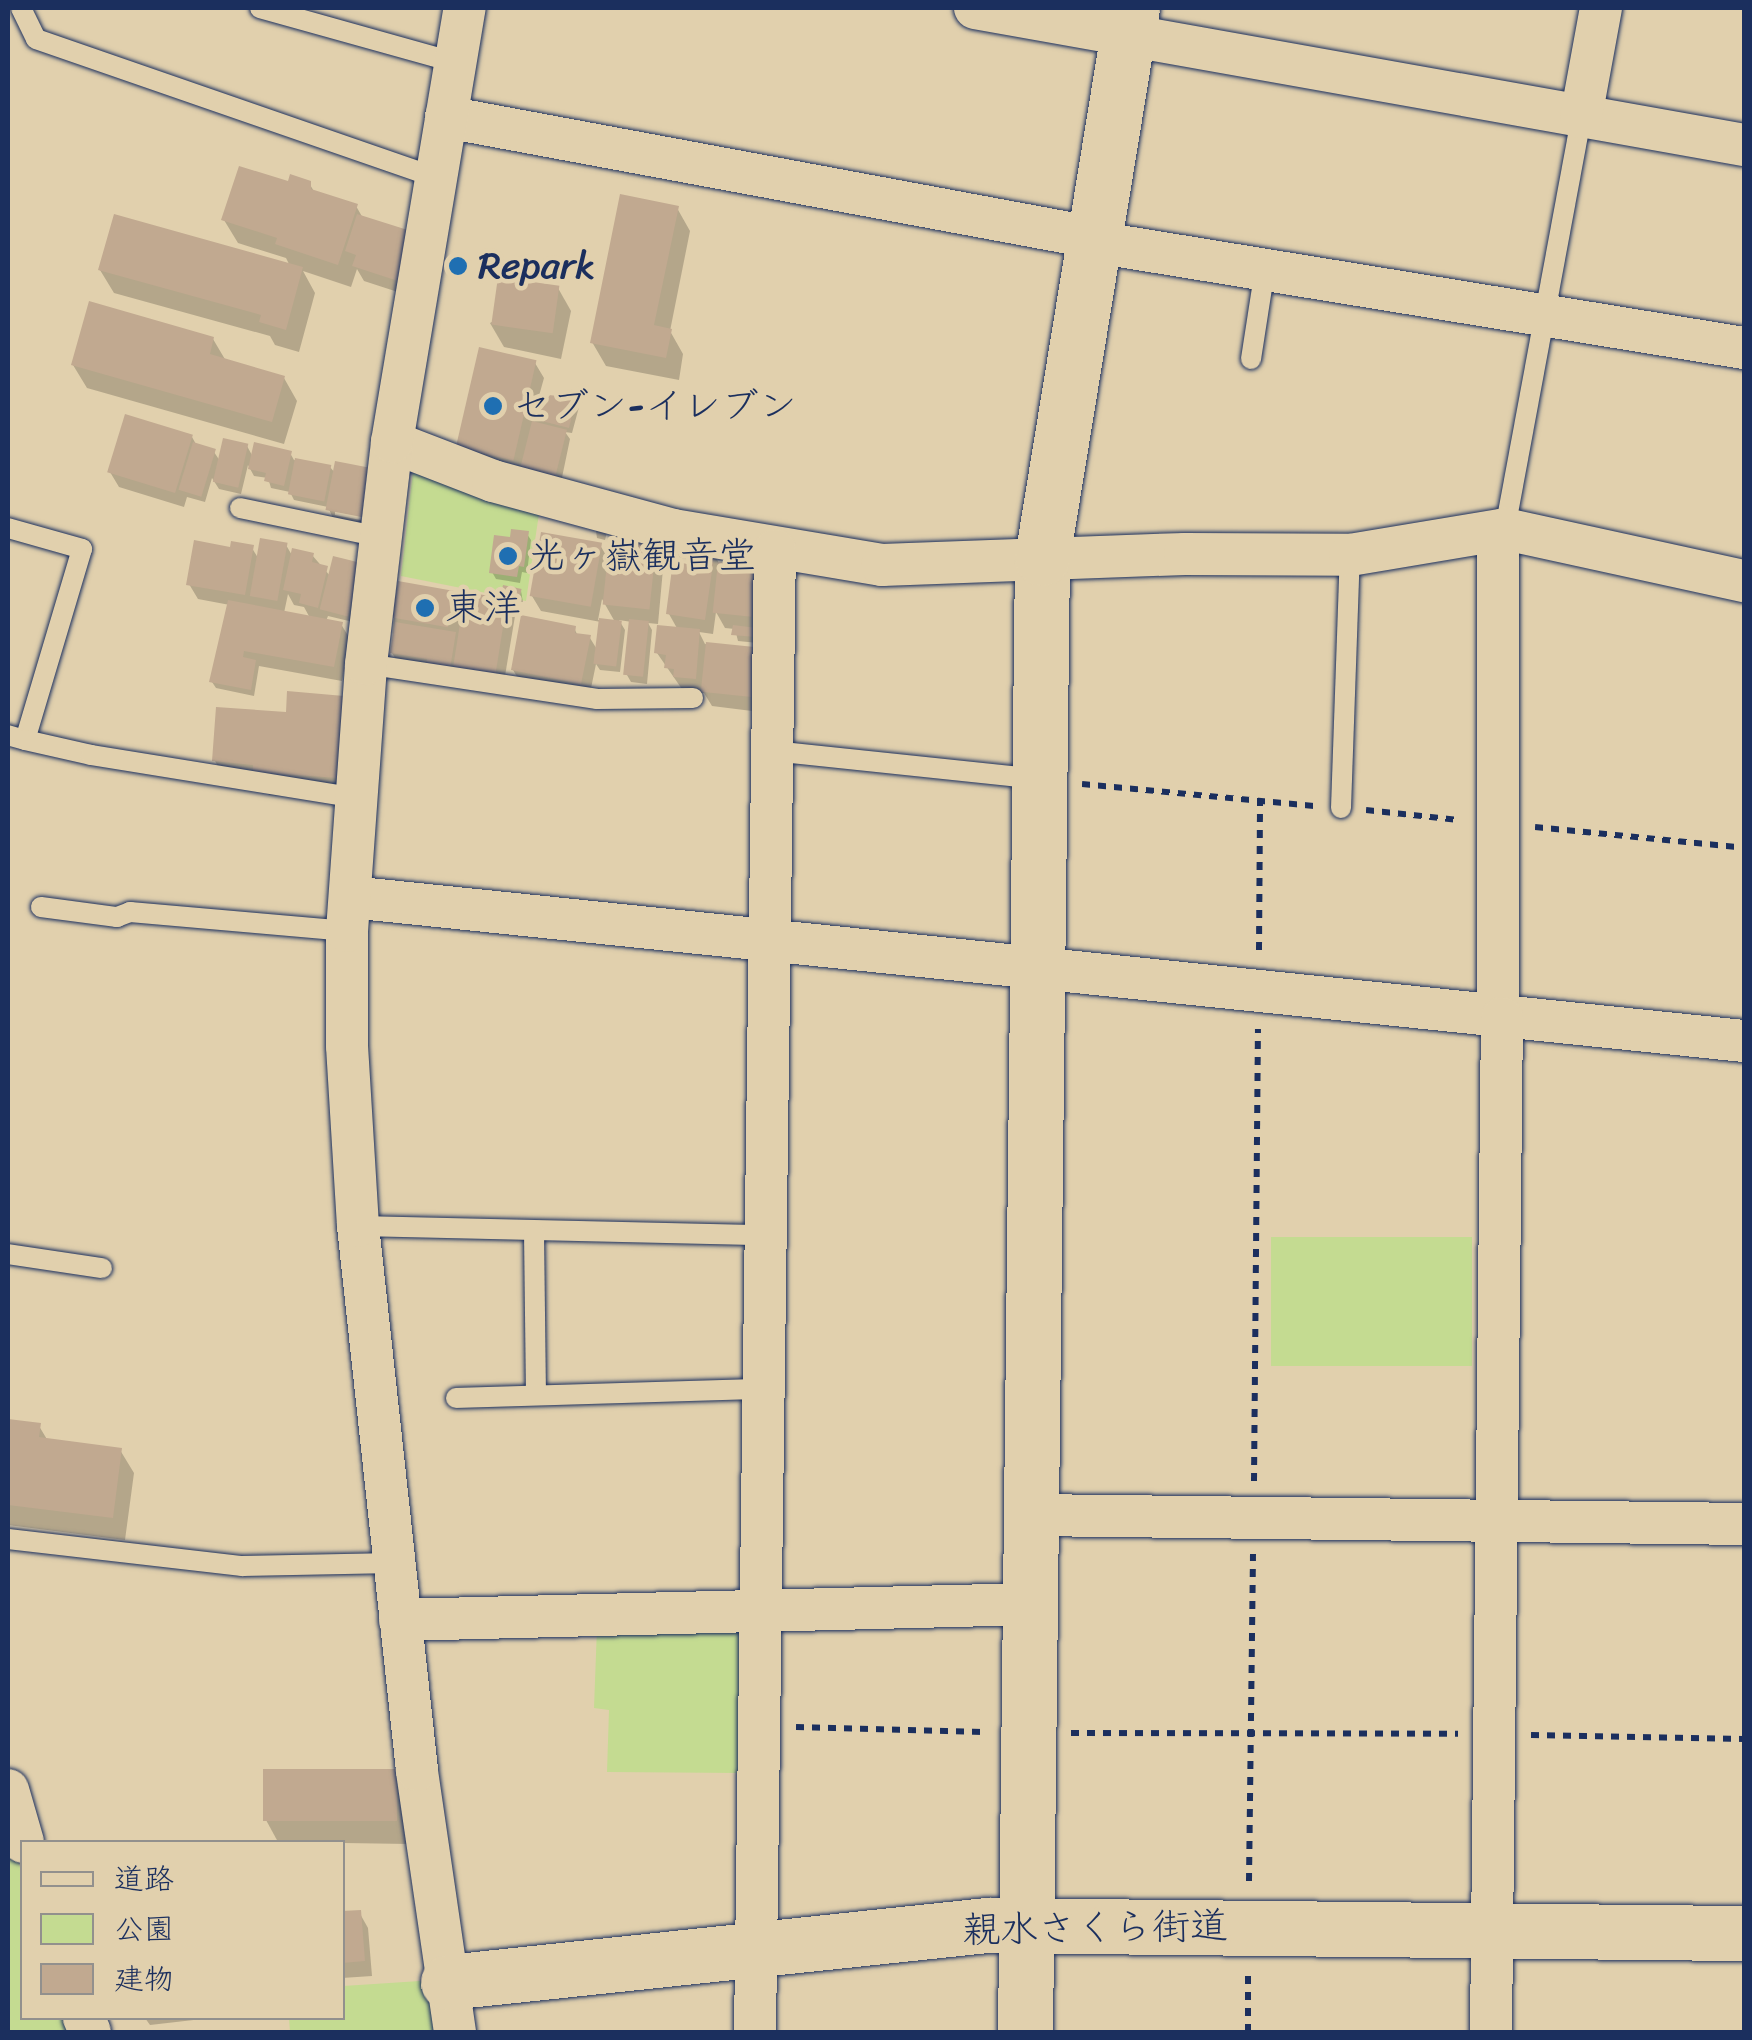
<!DOCTYPE html>
<html>
<head>
<meta charset="utf-8">
<style>
  body { margin:0 }
  #map { position:relative; width:1752px; height:2040px; overflow:hidden; background:#e1d0ad; font-family:Sriracha,"Klee One",sans-serif }
  div>[style] { position:absolute }
  [style*='--x'] { left:calc(var(--x)*1px); top:calc(var(--y)*1px); width:calc(var(--w)*1px); rotate:calc(var(--a)*1deg) }
  .green>* { inset:0; background:#c4db91; transform-origin:0 0 }
  .shadow>* { inset:0; background:#0003 }
  .building>* { inset:0; background:#c1a990; transform-origin:0 0 }
  .path>* { height:6px; margin-top:-3px; transform-origin:0; background:repeating-linear-gradient(90deg,#1b2f5e 0 8px,transparent 0 16px) }
  .roads { filter:drop-shadow(0 0 2px #1b2f5e) drop-shadow(0 0 2px #1b2f5e) }
  .lane>* { height:20px; margin:-10px; padding:0 10px; transform-origin:10px; border-radius:10px; background:#e1d0ad }
  .street>* { height:42px; margin:-21px; padding:0 21px; transform-origin:21px; border-radius:21px; background:#e1d0ad }
  .secondary>* { height:55px; margin:-27.5px; padding:0 27.5px; transform-origin:27.5px; border-radius:27.5px; background:#e1d0ad }
  .dots>* { width:28px; height:28px; translate:-50% -50%; box-sizing:border-box; border:5px solid #e1d0ad; border-radius:50% }
  span { translate:-50% -50%; white-space:nowrap; text-align:center; line-height:1.15; -webkit-text-stroke:9px #e1d0ad; paint-order:stroke }
  .poi-label { font-size:38px; color:#1b2f5e }
  .left { translate:0 -50%; text-align:left }
  .street-label { font-size:38px; color:#1b2f5e }
  .frame { position:absolute; inset:0; border:10px solid #1b2f5e; pointer-events:none }
  .legend { position:absolute; left:20px; top:1840px; width:325px; height:180px; box-sizing:border-box; background:#e1d0ad; border:2px solid #92908d; margin:0; padding:12px 18px; list-style:none; font-size:30px; color:#1b2f5e }
  .legend li { display:flex; align-items:center; gap:20px; height:50px }
  .legend b { width:50px; border:2px solid #92908d }
</style>
</head>
<body>
<div id="map">
  <div class="green">
    <i style="clip-path:polygon(413px 471px,540px 507px,526px 601px,401px 576px)"></i>
    <i style="left:1271px;top:1237px;width:201px;height:129px"></i>
    <i style="clip-path:polygon(741px 1626px,740px 1773px,607px 1772px,609px 1710px,594px 1708px,597px 1627px)"></i>
    <i style="clip-path:polygon(8px 1826px,22px 1874px,22px 2018px,70px 2018px,75px 2032px,8px 2032px)"></i>
    <i style="clip-path:polygon(420px 1981px,429px 1989px,436px 2032px,290px 2032px,289px 2018px,342px 2018px,343px 1986px)"></i>
  </div>
  <div class="shadow">
    <i style="clip-path:polygon(309px 183px,315px 193px,356px 206px,407px 295px,364px 281px,357px 269px,351px 287px,303px 271px,315px 293px,299px 352px,275px 345px,270px 336px,114px 293px,100px 270px,290px 266px,286px 258px,238px 243px,224px 220px,289px 184px)"></i>
    <i style="clip-path:polygon(677px 208px,690px 231px,670px 331px,683px 354px,679px 380px,606px 366px,592px 342px)"></i>
    <i style="clip-path:polygon(558px 288px,571px 311px,561px 359px,504px 347px,490px 323px)"></i>
    <i style="clip-path:polygon(213px 339px,226px 361px,284px 378px,297px 401px,284px 444px,87px 388px,73px 365px)"></i>
    <i style="clip-path:polygon(535px 363px,544px 378px,539px 396px,575px 400px,579px 407px,572px 433px,565px 432px,570px 439px,559px 492px,462px 461px)"></i>
    <i style="clip-path:polygon(192px 437px,197px 446px,214px 452px,220px 461px,247px 446px,253px 457px,290px 453px,294px 460px,330px 467px,372px 517px,335px 510px,335px 515px,371px 522px,369px 532px,336px 525px,328px 507px,294px 500px,290px 492px,271px 488px,268px 478px,254px 476px,248px 465px,241px 494px,219px 489px,212px 478px,205px 502px,187px 497px,184px 507px,119px 487px,110px 472px)"></i>
    <i style="clip-path:polygon(595px 524px,607px 532px,605px 540px,597px 538px)"></i>
    <i style="clip-path:polygon(527px 534px,531px 540px,527px 573px,522px 572px,520px 583px,496px 579px,492px 572px,512px 540px)"></i>
    <i style="clip-path:polygon(evenodd,656px 543px,664px 558px,658px 624px,648px 623px,652px 630px,647px 684px,631px 682px,627px 675px,632px 622px,619px 620px,625px 630px,620px 672px,600px 670px,596px 664px,589px 698px,522px 685px,513px 670px,574px 628px,578px 636px,590px 638px,598px 651px,601px 622px,541px 611px,532px 596px,600px 545px,610px 562px,656px 543px,602px 599px,615px 622px,598px 620px,602px 599px)"></i>
    <i style="clip-path:polygon(evenodd,286px 545px,293px 557px,312px 555px,331px 577px,359px 565px,353px 622px,328px 616px,326px 621px,341px 624px,350px 639px,342px 681px,259px 666px,254px 696px,216px 688px,212px 682px,230px 605px,198px 599px,189px 584px,232px 550px,252px 548px,258px 558px,286px 545px,288px 594px,294px 605px,304px 607px,310px 618px,284px 613px,288px 594px)"></i>
    <i style="clip-path:polygon(713px 552px,720px 565px,756px 568px,758px 643px,738px 641px,735px 629px,725px 628px,716px 612px,713px 634px,699px 632px,705px 644px,755px 649px,760px 712px,712px 706px,704px 693px,684px 692px,657px 653px,678px 630px,669px 614px,689px 566px)"></i>
    <i style="clip-path:polygon(521px 591px,523px 602px,508px 599px,505px 592px)"></i>
    <i style="clip-path:polygon(452px 593px,464px 615px,506px 601px,515px 616px,503px 688px,401px 668px,392px 653px,394px 618px)"></i>
    <i style="clip-path:polygon(289px 694px,350px 801px,269px 795px,264px 787px,228px 784px,215px 761px,288px 714px)"></i>
    <i style="clip-path:polygon(8px 1422px,39px 1426px,48px 1441px,120px 1450px,134px 1473px,125px 1540px,8px 1525px)"></i>
    <i style="clip-path:polygon(395px 1772px,409px 1795px,409px 1844px,278px 1842px,266px 1820px)"></i>
    <i style="clip-path:polygon(359px 1912px,368px 1928px,372px 1976px,342px 1978px,342px 1913px)"></i>
    <i style="clip-path:polygon(145px 2018px,211px 2018px,150px 2025px)"></i>
  </div>
  <div class="building">
    <i style="clip-path:polygon(239px 166px,288px 181px,290px 174px,311px 181px,311px 189px,358px 204px,338px 265px,275px 244px,277px 238px,221px 220px)"></i>
    <i style="clip-path:polygon(620px 194px,679px 206px,654px 325px,672px 329px,666px 358px,590px 343px)"></i>
    <i style="clip-path:polygon(114px 214px,303px 267px,286px 330px,259px 322px,261px 315px,98px 270px)"></i>
    <i style="clip-path:polygon(357px 214px,414px 232px,398px 281px,352px 266px,356px 255px,345px 251px)"></i>
    <i style="left:498px;top:277px;width:62px;height:48px;rotate:8deg"></i>
    <i style="clip-path:polygon(89px 301px,214px 337px,210px 354px,285px 376px,272px 422px,71px 365px)"></i>
    <i style="left:479px;top:347px;width:59px;height:103px;rotate:13deg"></i>
    <i style="clip-path:polygon(540px 394px,576px 398px,569px 428px,534px 419px)"></i>
    <i style="left:125px;top:414px;width:71px;height:61px;rotate:17deg"></i>
    <i style="left:532px;top:421px;width:36px;height:57px;rotate:14deg"></i>
    <i style="left:223px;top:438px;width:26px;height:45px;rotate:13deg"></i>
    <i style="left:193px;top:442px;width:24px;height:50px;rotate:17deg"></i>
    <i style="clip-path:polygon(254px 442px,292px 451px,284px 486px,264px 481px,266px 473px,248px 469px)"></i>
    <i style="left:295px;top:458px;width:37px;height:37px;rotate:11deg"></i>
    <i style="left:335px;top:461px;width:38px;height:50px;rotate:11deg"></i>
    <i style="clip-path:polygon(511px 529px,529px 531px,524px 567px,519px 566px,517px 577px,489px 573px,494px 535px,510px 537px)"></i>
    <i style="left:541px;top:532px;width:62px;height:65px;rotate:10deg"></i>
    <i style="left:610px;top:535px;width:47px;height:70px;rotate:6deg"></i>
    <i style="left:260px;top:538px;width:28px;height:59px;rotate:10deg"></i>
    <i style="clip-path:polygon(194px 540px,230px 547px,231px 541px,254px 545px,245px 595px,186px 585px)"></i>
    <i style="clip-path:polygon(689px 546px,715px 550px,705px 620px,666px 614px,673px 561px,687px 564px)"></i>
    <i style="clip-path:polygon(292px 548px,314px 553px,312px 562px,328px 566px,318px 608px,299px 603px,301px 594px,283px 590px)"></i>
    <i style="left:333px;top:556px;width:29px;height:55px;rotate:14deg"></i>
    <i style="left:718px;top:562px;width:39px;height:51px;rotate:6deg"></i>
    <i style="left:398px;top:581px;width:57px;height:37px;rotate:10deg"></i>
    <i style="left:503px;top:585px;width:19px;height:8px;rotate:12deg"></i>
    <i style="left:465px;top:592px;width:43px;height:76px;rotate:9deg"></i>
    <i style="clip-path:polygon(228px 600px,343px 622px,334px 667px,244px 651px,243px 657px,256px 660px,251px 690px,209px 682px)"></i>
    <i style="clip-path:polygon(521px 615px,576px 626px,575px 633px,591px 635px,581px 684px,511px 670px)"></i>
    <i style="left:599px;top:618px;width:23px;height:46px;rotate:7deg"></i>
    <i style="left:629px;top:619px;width:20px;height:56px;rotate:6deg"></i>
    <i style="clip-path:polygon(395px 622px,456px 632px,450px 669px,426px 665px,427px 659px,390px 653px)"></i>
    <i style="clip-path:polygon(657px 625px,700px 629px,696px 679px,673px 677px,674px 669px,664px 668px,666px 655px,654px 653px)"></i>
    <i style="clip-path:polygon(733px 625px,757px 628px,756px 637px,731px 635px)"></i>
    <i style="left:706px;top:642px;width:51px;height:50px;rotate:6deg"></i>
    <i style="clip-path:polygon(287px 691px,344px 696px,338px 778px,253px 772px,253px 765px,212px 761px,216px 707px,286px 712px)"></i>
    <i style="clip-path:polygon(8px 1419px,41px 1423px,39px 1437px,122px 1448px,113px 1518px,8px 1505px)"></i>
    <i style="left:263px;top:1769px;width:134px;height:52px"></i>
    <i style="clip-path:polygon(361px 1910px,365px 1961px,342px 1963px,342px 1911px)"></i>
  </div>
  <div class="path">
    <i style="--x:1082;--y:784;--w:233;--a:5.4"></i>
    <i style="--x:1366;--y:810;--w:93;--a:6.2"></i>
    <i style="--x:1535;--y:827;--w:210;--a:5.7"></i>
    <i style="--x:1259;--y:950;--w:148;--a:-89.6"></i>
    <i style="--x:1254;--y:1481;--w:452;--a:-89.5"></i>
    <i style="--x:796;--y:1727;--w:187;--a:1.5"></i>
    <i style="--x:1071;--y:1733;--w:387;--a:0.1"></i>
    <i style="--x:1531;--y:1735;--w:213;--a:1.1"></i>
    <i style="--x:1249;--y:1881;--w:327;--a:-89.3"></i>
    <i style="--x:1248;--y:2032;--w:58;--a:-90"></i>
  </div>
  <div class="roads">
    <div class="lane">
      <i style="--x:21;--y:8;--w:34;--a:64"></i>
      <i style="--x:36;--y:39;--w:424;--a:19.1"></i>
      <i style="--x:260;--y:8;--w:205;--a:15.6"></i>
      <i style="--x:1251;--y:359;--w:91;--a:-81.2"></i>
      <i style="--x:240;--y:508;--w:143;--a:11.7"></i>
      <i style="--x:8;--y:528;--w:77;--a:15.8"></i>
      <i style="--x:82;--y:549;--w:199;--a:106.6"></i>
      <i style="--x:25;--y:740;--w:18;--a:-164"></i>
      <i style="--x:1505;--y:529;--w:419;--a:-79.5"></i>
      <i style="--x:366;--y:664;--w:234;--a:8.6"></i>
      <i style="--x:597;--y:699;--w:96;--a:-0.6"></i>
      <i style="--x:25;--y:740;--w:68;--a:12.8"></i>
      <i style="--x:91;--y:755;--w:268;--a:9.2"></i>
      <i style="--x:773;--y:751;--w:267;--a:6"></i>
      <i style="--x:1341;--y:808;--w:253;--a:-88"></i>
      <i style="--x:41;--y:907;--w:77;--a:7.5"></i>
      <i style="--x:117;--y:917;--w:14;--a:-21"></i>
      <i style="--x:130;--y:912;--w:218;--a:5"></i>
      <i style="--x:358;--y:1226;--w:408;--a:1.3"></i>
      <i style="--x:534;--y:1232;--w:162;--a:89.3"></i>
      <i style="--x:8;--y:1254;--w:95;--a:8.5"></i>
      <i style="--x:456;--y:1398;--w:307;--a:-1.7"></i>
      <i style="--x:8;--y:1539;--w:236;--a:6.6"></i>
      <i style="--x:242;--y:1566;--w:153;--a:-1.1"></i>
    </div>
    <div class="street">
      <i style="--x:975;--y:8;--w:781;--a:10.1"></i>
      <i style="--x:446;--y:117;--w:661;--a:10.55"></i>
      <i style="--x:1581;--y:117;--w:111;--a:-79.6"></i>
      <i style="--x:1095;--y:242;--w:658;--a:9.28"></i>
      <i style="--x:392;--y:442;--w:108;--a:21.1"></i>
      <i style="--x:493;--y:481;--w:187;--a:15.2"></i>
      <i style="--x:673;--y:530;--w:212;--a:9.5"></i>
      <i style="--x:882;--y:565;--w:303;--a:-2.1"></i>
      <i style="--x:1185;--y:554;--w:165;--a:0.3"></i>
      <i style="--x:1350;--y:555;--w:157;--a:-9.5"></i>
      <i style="--x:1505;--y:529;--w:245;--a:12.3"></i>
      <i style="--x:350;--y:897;--w:1401;--a:5.9"></i>
      <i style="--x:1498;--y:1017;--w:486;--a:-90"></i>
      <i style="--x:1032;--y:1515;--w:712;--a:0.72"></i>
      <i style="--x:400;--y:1620;--w:632;--a:-1.45"></i>
      <i style="--x:8;--y:1790;--w:54;--a:73.9"></i>
      <i style="--x:84;--y:2018;--w:15;--a:67"></i>
      <i style="--x:455;--y:2032;--w:265;--a:-98.3"></i>
      <i style="--x:417;--y:1770;--w:547;--a:-96.19"></i>
      <i style="--x:358;--y:1226;--w:180;--a:-93.5"></i>
      <i style="--x:347;--y:1046;--w:115;--a:-90"></i>
      <i style="--x:347;--y:931;--w:268;--a:-85.9"></i>
      <i style="--x:366;--y:664;--w:224;--a:-83.3"></i>
      <i style="--x:392;--y:442;--w:440;--a:-80.5"></i>
      <i style="--x:755;--y:2032;--w:1482;--a:-89.23"></i>
      <i style="--x:1491;--y:2032;--w:1014;--a:-89.38"></i>
    </div>
    <div class="secondary">
      <i style="--x:448;--y:1982;--w:542;--a:-6.04"></i>
      <i style="--x:987;--y:1925;--w:757;--a:0.61"></i>
      <i style="--x:1025;--y:2032;--w:1474;--a:-89.34"></i>
      <i style="--x:1042;--y:558;--w:557;--a:-80.71"></i>
    </div>
  </div>
  <div class="dots">
    <i style="left:458px;top:266px;background:#1f6fb2"></i>
    <i style="left:493px;top:406px;background:#1f6fb2"></i>
    <i style="left:508px;top:556px;background:#1f6fb2"></i>
    <i style="left:425px;top:608px;background:#1f6fb2"></i>
  </div>
  <div class="poi-label">
    <span class="left" style="left:478px;top:266px">Repark</span>
    <span class="left" style="left:513px;top:406px">セブン-イレブン</span>
    <span class="left" style="left:528px;top:556px">光ヶ嶽観音堂</span>
    <span class="left" style="left:445px;top:608px">東洋</span>
  </div>
  <div class="street-label">
    <span style="left:1095px;top:1928px;rotate:-1deg">親水さくら街道</span>
  </div>
  <div class="frame"></div>
  <ul class="legend">
  <li><b style="height:12px;background:#e1d0ad"></b>道路</li>
  <li><b style="height:28px;background:#c4db91"></b>公園</li>
  <li><b style="height:28px;background:#c1a990"></b>建物</li>
  </ul>
</div>
</body>
</html>
